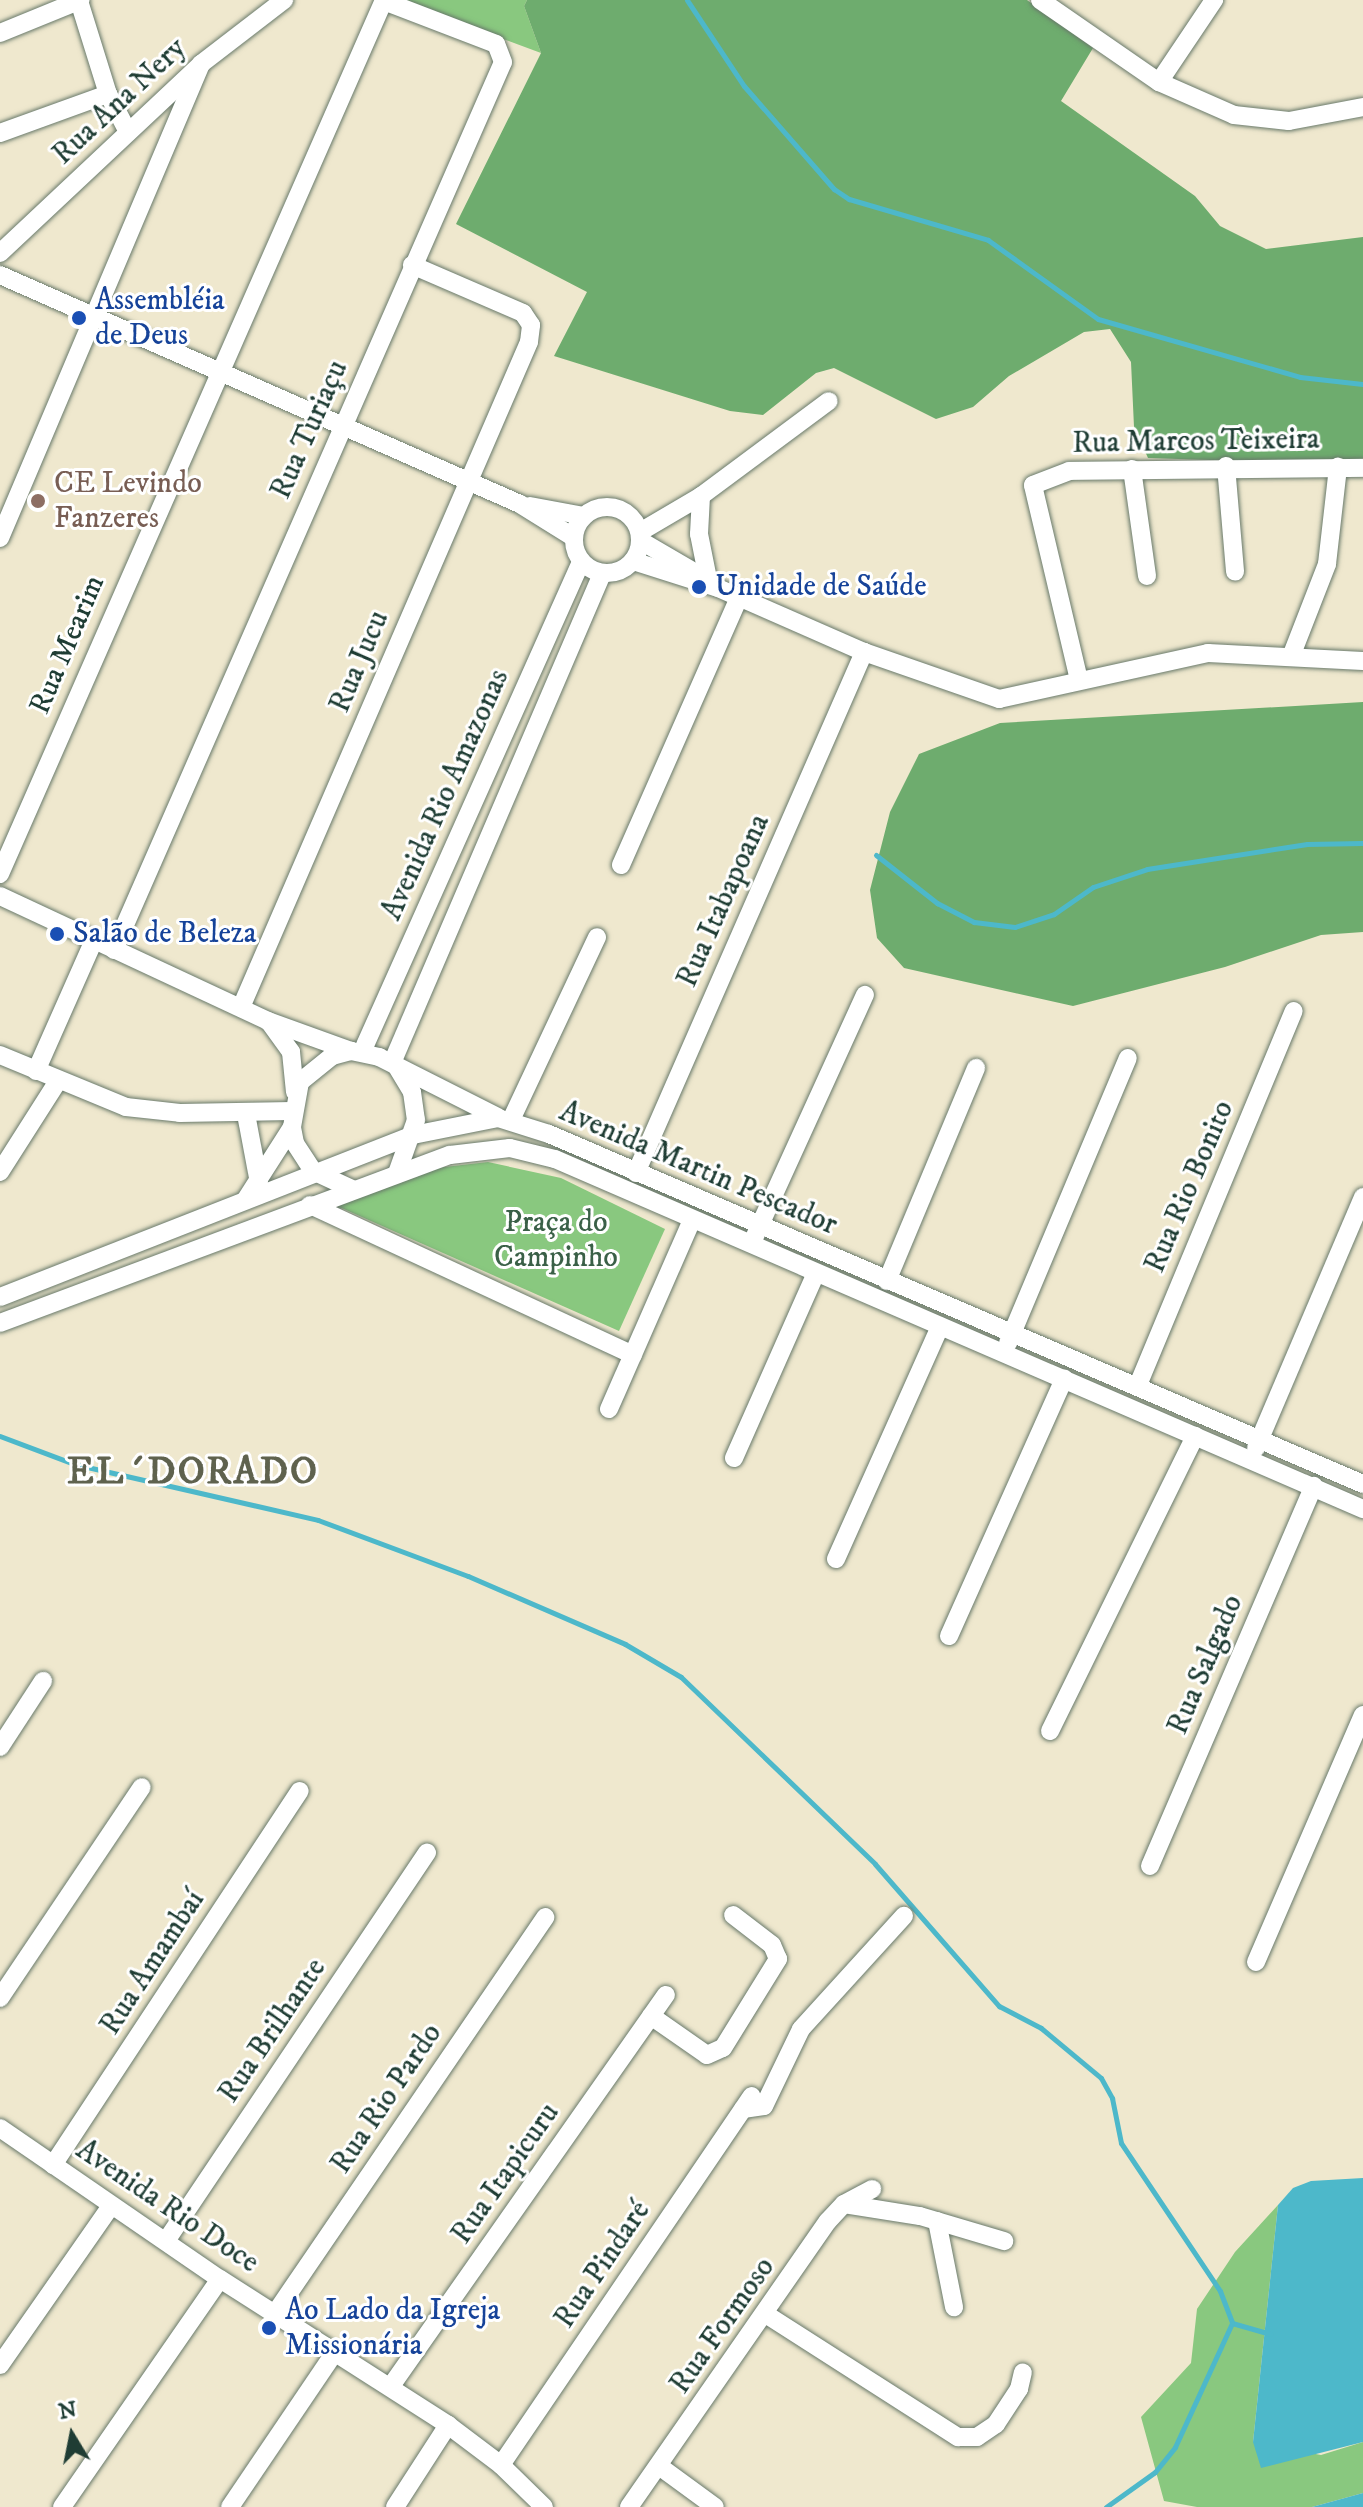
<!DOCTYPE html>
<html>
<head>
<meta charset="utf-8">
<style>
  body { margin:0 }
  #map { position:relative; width:1363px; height:2507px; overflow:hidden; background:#efe8ce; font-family:"IM FELL DW Pica",serif }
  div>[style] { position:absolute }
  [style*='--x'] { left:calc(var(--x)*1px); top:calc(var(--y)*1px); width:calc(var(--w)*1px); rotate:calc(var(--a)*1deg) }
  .green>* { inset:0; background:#89c87f }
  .forest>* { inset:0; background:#6eac6e }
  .water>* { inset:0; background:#4db8ca }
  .stream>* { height:5px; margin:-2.5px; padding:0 2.5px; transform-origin:2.5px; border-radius:2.5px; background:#4db8ca }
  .roads { filter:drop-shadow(0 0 2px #68796a) drop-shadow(0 0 2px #68796a) }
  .minor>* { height:18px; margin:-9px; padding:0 9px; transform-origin:9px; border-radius:9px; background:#fff }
  .minor>.ring { margin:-9px; padding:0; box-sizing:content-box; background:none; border:18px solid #fff; border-radius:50% }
  .dots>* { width:22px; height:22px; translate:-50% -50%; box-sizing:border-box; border:4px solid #fff; border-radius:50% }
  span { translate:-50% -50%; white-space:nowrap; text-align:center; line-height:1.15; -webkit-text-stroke:6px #fff; paint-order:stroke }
  .street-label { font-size:30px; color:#1f3d34 }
  .transit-label { font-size:30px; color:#164399 }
  .left { translate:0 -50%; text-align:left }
  .education-label { font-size:30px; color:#785e54 }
  .park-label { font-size:30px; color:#3a6047 }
  .district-label { font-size:38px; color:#5f624e; font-weight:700; letter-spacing:2px }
  .north { position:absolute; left:32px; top:2395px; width:80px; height:80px; -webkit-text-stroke:6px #fff; paint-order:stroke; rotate:350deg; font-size:22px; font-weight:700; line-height:32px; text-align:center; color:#1f3d34 }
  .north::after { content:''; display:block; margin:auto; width:28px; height:36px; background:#1f3d34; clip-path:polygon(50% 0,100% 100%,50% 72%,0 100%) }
</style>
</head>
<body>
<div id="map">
  <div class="green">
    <i style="clip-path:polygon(398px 0,527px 0,524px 6px,541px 53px)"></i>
    <i style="clip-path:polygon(488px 1162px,561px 1178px,665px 1229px,619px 1331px,337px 1206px,427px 1169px)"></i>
    <i style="clip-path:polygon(1278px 2205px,1253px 2442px,1321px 2455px,1363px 2442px,1363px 2493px,1312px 2507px,1197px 2507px,1164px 2501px,1141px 2417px,1191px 2363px,1197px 2309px,1235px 2252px)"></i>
  </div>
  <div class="forest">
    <i style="clip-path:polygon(527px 0,1027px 0,1093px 48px,1061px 101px,1195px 196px,1220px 226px,1266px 249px,1363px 237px,1363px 465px,1148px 458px,1134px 427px,1131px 362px,1110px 329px,1084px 332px,1009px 376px,973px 407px,936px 419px,834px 368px,816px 373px,763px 415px,730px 411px,554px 356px,587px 292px,456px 224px,541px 53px,524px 6px)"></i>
    <i style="clip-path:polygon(1363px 702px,1363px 932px,1321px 935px,1225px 967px,1073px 1006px,904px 968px,877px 938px,870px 890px,890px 812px,919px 754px,1000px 723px)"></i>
  </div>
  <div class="water">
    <i style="clip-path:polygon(1363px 2178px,1363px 2442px,1261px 2468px,1253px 2442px,1278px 2205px,1293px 2188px,1311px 2181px)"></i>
    <i style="clip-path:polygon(1363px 2493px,1363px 2507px,1312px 2507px)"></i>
  </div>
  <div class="stream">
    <i style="--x:687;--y:0;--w:103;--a:56.5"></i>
    <i style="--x:744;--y:86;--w:137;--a:48.9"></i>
    <i style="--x:834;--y:189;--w:18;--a:34"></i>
    <i style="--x:849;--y:199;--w:145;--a:16.4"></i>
    <i style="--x:988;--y:240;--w:135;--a:35.7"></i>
    <i style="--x:1098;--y:319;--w:210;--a:16"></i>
    <i style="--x:1300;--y:377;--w:63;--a:6.3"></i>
    <i style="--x:876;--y:855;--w:78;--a:38.2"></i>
    <i style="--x:937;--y:903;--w:42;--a:27.2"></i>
    <i style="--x:974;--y:922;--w:41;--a:7"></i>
    <i style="--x:1015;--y:927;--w:41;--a:-18.4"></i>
    <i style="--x:1054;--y:914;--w:47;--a:-34.7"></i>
    <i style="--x:1093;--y:887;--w:57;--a:-18.4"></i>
    <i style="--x:1147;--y:869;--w:162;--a:-8.9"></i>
    <i style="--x:1307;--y:844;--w:56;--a:-1"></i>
    <i style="--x:0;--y:1436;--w:79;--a:20.7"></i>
    <i style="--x:74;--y:1464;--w:250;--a:12.9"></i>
    <i style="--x:318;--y:1520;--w:160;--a:20.5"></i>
    <i style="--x:468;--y:1576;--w:171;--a:23.4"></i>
    <i style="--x:625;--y:1644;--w:65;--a:30.5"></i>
    <i style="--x:681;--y:1677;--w:269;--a:43.9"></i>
    <i style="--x:875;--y:1864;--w:189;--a:48.9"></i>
    <i style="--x:999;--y:2006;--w:47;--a:27.6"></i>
    <i style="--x:1041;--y:2028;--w:78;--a:39.8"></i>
    <i style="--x:1101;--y:2078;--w:23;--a:61"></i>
    <i style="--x:1112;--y:2098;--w:46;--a:78.7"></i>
    <i style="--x:1121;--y:2143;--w:178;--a:56.2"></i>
    <i style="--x:1220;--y:2291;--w:34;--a:69"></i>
    <i style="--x:1232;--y:2323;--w:40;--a:16"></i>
    <i style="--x:1106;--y:2507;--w:60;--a:-35.5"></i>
    <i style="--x:1155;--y:2472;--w:32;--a:-51"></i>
    <i style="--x:1175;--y:2447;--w:136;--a:-65.3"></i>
  </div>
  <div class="roads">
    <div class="minor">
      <i style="--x:1040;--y:0;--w:145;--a:34.6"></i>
      <i style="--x:1159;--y:82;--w:82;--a:23.7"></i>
      <i style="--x:1234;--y:115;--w:55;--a:6.2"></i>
      <i style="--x:1289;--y:121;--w:75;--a:-10.7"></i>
      <i style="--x:79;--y:1;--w:97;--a:72.7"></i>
      <i style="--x:108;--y:94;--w:43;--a:62.2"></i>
      <i style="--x:0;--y:33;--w:87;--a:-22.2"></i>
      <i style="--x:1159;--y:82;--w:99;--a:-56.1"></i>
      <i style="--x:0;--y:133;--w:115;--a:-19.9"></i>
      <i style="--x:0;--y:253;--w:276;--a:-43.2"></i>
      <i style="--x:201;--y:64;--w:105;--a:-37.6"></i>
      <i style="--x:0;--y:275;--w:568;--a:23.77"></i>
      <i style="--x:520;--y:504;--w:62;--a:31.9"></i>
      <i style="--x:1226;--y:466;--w:106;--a:85.1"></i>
      <i style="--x:1132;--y:469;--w:108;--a:82"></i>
      <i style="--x:701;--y:496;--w:38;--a:93"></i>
      <i style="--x:699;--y:534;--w:46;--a:78.7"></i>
      <i style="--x:530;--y:506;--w:55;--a:10.5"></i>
      <i class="ring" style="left:574px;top:507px;width:48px;height:48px"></i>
      <i style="--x:640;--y:532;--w:71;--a:-30.5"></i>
      <i style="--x:701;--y:496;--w:159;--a:-36.6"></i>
      <i style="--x:0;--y:538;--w:515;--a:-67.02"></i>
      <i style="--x:641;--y:541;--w:64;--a:30.2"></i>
      <i style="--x:633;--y:561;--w:89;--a:17.6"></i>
      <i style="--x:718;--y:588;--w:159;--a:23.7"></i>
      <i style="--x:864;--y:652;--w:143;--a:19.2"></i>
      <i style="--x:999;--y:699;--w:214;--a:-12.4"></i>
      <i style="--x:1208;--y:653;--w:155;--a:3"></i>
      <i style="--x:1292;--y:654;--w:97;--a:-68.7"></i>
      <i style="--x:1327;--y:564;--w:98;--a:-83.5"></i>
      <i style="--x:1079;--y:680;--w:200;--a:-103.3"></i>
      <i style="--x:1033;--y:485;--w:39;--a:-21"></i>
      <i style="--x:1069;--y:471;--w:294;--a:-0.6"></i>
      <i style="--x:621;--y:865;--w:292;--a:-66.2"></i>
      <i style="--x:0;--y:874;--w:955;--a:-66.28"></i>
      <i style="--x:0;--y:896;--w:296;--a:25"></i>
      <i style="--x:268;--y:1021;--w:88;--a:19.9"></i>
      <i style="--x:114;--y:950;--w:969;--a:-66.34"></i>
      <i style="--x:503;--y:62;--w:19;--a:-111"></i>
      <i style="--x:496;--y:44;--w:120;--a:-159"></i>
      <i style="--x:242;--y:1005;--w:722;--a:-66.59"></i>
      <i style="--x:529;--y:342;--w:17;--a:-83"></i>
      <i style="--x:531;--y:325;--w:14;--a:-124"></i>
      <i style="--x:523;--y:313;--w:121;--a:-156.6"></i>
      <i style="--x:270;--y:1023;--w:36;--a:54"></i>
      <i style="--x:291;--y:1052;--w:40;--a:84.3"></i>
      <i style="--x:362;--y:1052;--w:537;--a:-65.92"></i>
      <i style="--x:0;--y:1055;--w:136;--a:22.4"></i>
      <i style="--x:126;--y:1107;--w:54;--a:6.3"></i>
      <i style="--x:180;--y:1113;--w:112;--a:-1"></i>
      <i style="--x:392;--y:1063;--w:532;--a:-66.76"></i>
      <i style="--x:397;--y:1067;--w:29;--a:59"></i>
      <i style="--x:412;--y:1092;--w:28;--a:82"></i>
      <i style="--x:416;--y:1120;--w:56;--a:109.7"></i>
      <i style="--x:36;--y:1071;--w:143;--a:-66.1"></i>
      <i style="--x:246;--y:1114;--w:70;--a:79.3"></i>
      <i style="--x:511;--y:1120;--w:202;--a:-64.8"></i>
      <i style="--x:0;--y:1172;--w:108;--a:-57.5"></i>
      <i style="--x:636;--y:1173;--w:569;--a:-66.36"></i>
      <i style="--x:354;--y:1190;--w:45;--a:-155.1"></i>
      <i style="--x:313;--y:1171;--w:33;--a:-123"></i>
      <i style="--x:295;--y:1143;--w:16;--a:-101"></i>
      <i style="--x:292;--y:1127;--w:46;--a:-79.9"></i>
      <i style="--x:300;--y:1082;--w:41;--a:-39.1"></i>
      <i style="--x:332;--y:1056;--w:20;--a:-15"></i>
      <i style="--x:351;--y:1051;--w:29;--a:12"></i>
      <i style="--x:379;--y:1057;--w:133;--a:26.8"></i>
      <i style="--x:246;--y:1199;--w:85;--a:-57.4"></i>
      <i style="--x:310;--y:1205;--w:356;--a:24.9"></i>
      <i style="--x:755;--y:1236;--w:265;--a:-65.5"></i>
      <i style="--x:887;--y:1281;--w:231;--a:-67.3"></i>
      <i style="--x:0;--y:1297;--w:444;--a:-21.4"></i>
      <i style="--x:413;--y:1135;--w:87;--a:-11.3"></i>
      <i style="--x:498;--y:1118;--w:53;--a:17.4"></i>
      <i style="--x:549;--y:1134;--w:886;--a:23.27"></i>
      <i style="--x:0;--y:1323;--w:480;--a:-20.5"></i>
      <i style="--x:450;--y:1155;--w:60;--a:-6.7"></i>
      <i style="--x:510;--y:1148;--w:46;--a:13.7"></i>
      <i style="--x:555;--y:1159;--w:881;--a:23.42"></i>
      <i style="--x:1008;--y:1343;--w:309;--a:-67.2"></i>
      <i style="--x:1138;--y:1385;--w:405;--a:-67.4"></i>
      <i style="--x:609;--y:1409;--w:206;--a:-66.3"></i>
      <i style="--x:1256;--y:1448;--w:273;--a:-66.9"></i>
      <i style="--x:734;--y:1458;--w:202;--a:-66.1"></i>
      <i style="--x:836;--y:1559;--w:255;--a:-65.9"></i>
      <i style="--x:949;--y:1636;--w:282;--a:-65.9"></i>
      <i style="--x:1050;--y:1731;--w:329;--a:-63.8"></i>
      <i style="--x:0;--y:1747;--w:79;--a:-56.9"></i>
      <i style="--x:1150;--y:1866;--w:414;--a:-66.7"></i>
      <i style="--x:1256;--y:1962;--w:269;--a:-66.6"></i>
      <i style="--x:0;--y:1998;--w:254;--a:-56.1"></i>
      <i style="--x:651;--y:2016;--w:68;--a:34.9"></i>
      <i style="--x:707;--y:2055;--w:17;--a:-24"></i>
      <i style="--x:723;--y:2048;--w:105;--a:-58.3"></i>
      <i style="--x:778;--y:1959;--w:15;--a:-113"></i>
      <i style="--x:772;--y:1945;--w:49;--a:-142.4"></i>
      <i style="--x:743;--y:2109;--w:21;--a:-8"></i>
      <i style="--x:764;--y:2106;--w:85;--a:-64.3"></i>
      <i style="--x:801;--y:2029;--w:153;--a:-47.7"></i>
      <i style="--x:0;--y:2128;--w:267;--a:34.5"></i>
      <i style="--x:220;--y:2279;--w:271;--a:32.6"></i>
      <i style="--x:448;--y:2425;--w:66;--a:37"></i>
      <i style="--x:501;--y:2465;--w:60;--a:44.3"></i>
      <i style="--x:53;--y:2165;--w:448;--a:-56.6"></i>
      <i style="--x:844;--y:2204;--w:77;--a:9"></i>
      <i style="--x:920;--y:2216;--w:88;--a:16.6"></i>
      <i style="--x:937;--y:2221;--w:88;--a:78.8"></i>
      <i style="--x:166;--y:2241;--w:468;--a:-56.1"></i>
      <i style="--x:276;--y:2312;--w:478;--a:-55.7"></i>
      <i style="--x:767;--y:2315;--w:227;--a:32.6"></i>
      <i style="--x:958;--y:2437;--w:19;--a:0"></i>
      <i style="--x:977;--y:2437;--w:23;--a:-34"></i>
      <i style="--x:996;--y:2424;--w:42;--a:-56.7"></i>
      <i style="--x:1019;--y:2389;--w:17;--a:-77"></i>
      <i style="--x:0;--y:2365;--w:194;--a:-55.1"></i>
      <i style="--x:391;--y:2386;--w:478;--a:-54.9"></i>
      <i style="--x:501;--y:2465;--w:446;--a:-55.8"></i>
      <i style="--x:659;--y:2466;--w:69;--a:36.2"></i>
      <i style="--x:62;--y:2507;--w:277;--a:-55.3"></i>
      <i style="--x:230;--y:2507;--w:187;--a:-55.9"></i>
      <i style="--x:395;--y:2507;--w:98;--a:-57.1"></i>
      <i style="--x:629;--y:2507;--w:348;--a:-55.2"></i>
      <i style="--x:828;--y:2221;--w:23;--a:-47"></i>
      <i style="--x:844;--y:2204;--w:32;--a:-28"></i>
    </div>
  </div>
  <div class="dots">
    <i style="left:79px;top:318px;background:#1a4fb4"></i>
    <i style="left:38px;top:501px;background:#8d6e63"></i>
    <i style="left:699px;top:587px;background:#1a4fb4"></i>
    <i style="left:57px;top:934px;background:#1a4fb4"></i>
    <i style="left:269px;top:2328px;background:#1a4fb4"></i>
  </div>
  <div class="street-label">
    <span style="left:120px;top:102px;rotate:-43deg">Rua Ana Nery</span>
    <span style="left:310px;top:430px;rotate:-66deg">Rua Turiaçu</span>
    <span style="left:1196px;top:442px;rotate:-1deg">Rua Marcos Teixeira</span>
    <span style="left:68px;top:645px;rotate:-67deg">Rua Mearim</span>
    <span style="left:360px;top:662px;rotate:-67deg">Rua Jucu</span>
    <span style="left:446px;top:795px;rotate:-66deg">Avenida Rio Amazonas</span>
    <span style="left:724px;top:901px;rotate:-66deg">Rua Itabapoana</span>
    <span style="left:698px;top:1169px;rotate:23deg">Avenida Martin Pescador</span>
    <span style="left:1190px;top:1187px;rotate:-67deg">Rua Rio Bonito</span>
    <span style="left:1206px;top:1665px;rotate:-67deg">Rua Salgado</span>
    <span style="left:153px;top:1963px;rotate:-57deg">Rua Amambaí</span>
    <span style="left:273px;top:2031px;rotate:-56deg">Rua Brilhante</span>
    <span style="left:387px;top:2099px;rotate:-56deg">Rua Rio Pardo</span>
    <span style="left:506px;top:2174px;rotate:-55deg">Rua Itapicuru</span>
    <span style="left:167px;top:2207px;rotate:34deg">Avenida Rio Doce</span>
    <span style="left:603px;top:2265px;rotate:-56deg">Rua Pindaré</span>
    <span style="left:723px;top:2326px;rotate:-55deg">Rua Formoso</span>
  </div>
  <div class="transit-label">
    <span class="left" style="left:95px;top:318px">Assembléia<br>de Deus</span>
    <span class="left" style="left:715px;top:587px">Unidade de Saúde</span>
    <span class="left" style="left:73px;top:934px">Salão de Beleza</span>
    <span class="left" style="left:285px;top:2328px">Ao Lado da Igreja<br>Missionária</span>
  </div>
  <div class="education-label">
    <span class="left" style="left:54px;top:501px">CE Levindo<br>Fanzeres</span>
  </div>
  <div class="park-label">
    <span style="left:556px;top:1240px">Praça do<br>Campinho</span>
  </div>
  <div class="district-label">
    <span style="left:193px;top:1473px">EL´DORADO</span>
  </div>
  <div class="north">N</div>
</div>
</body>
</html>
